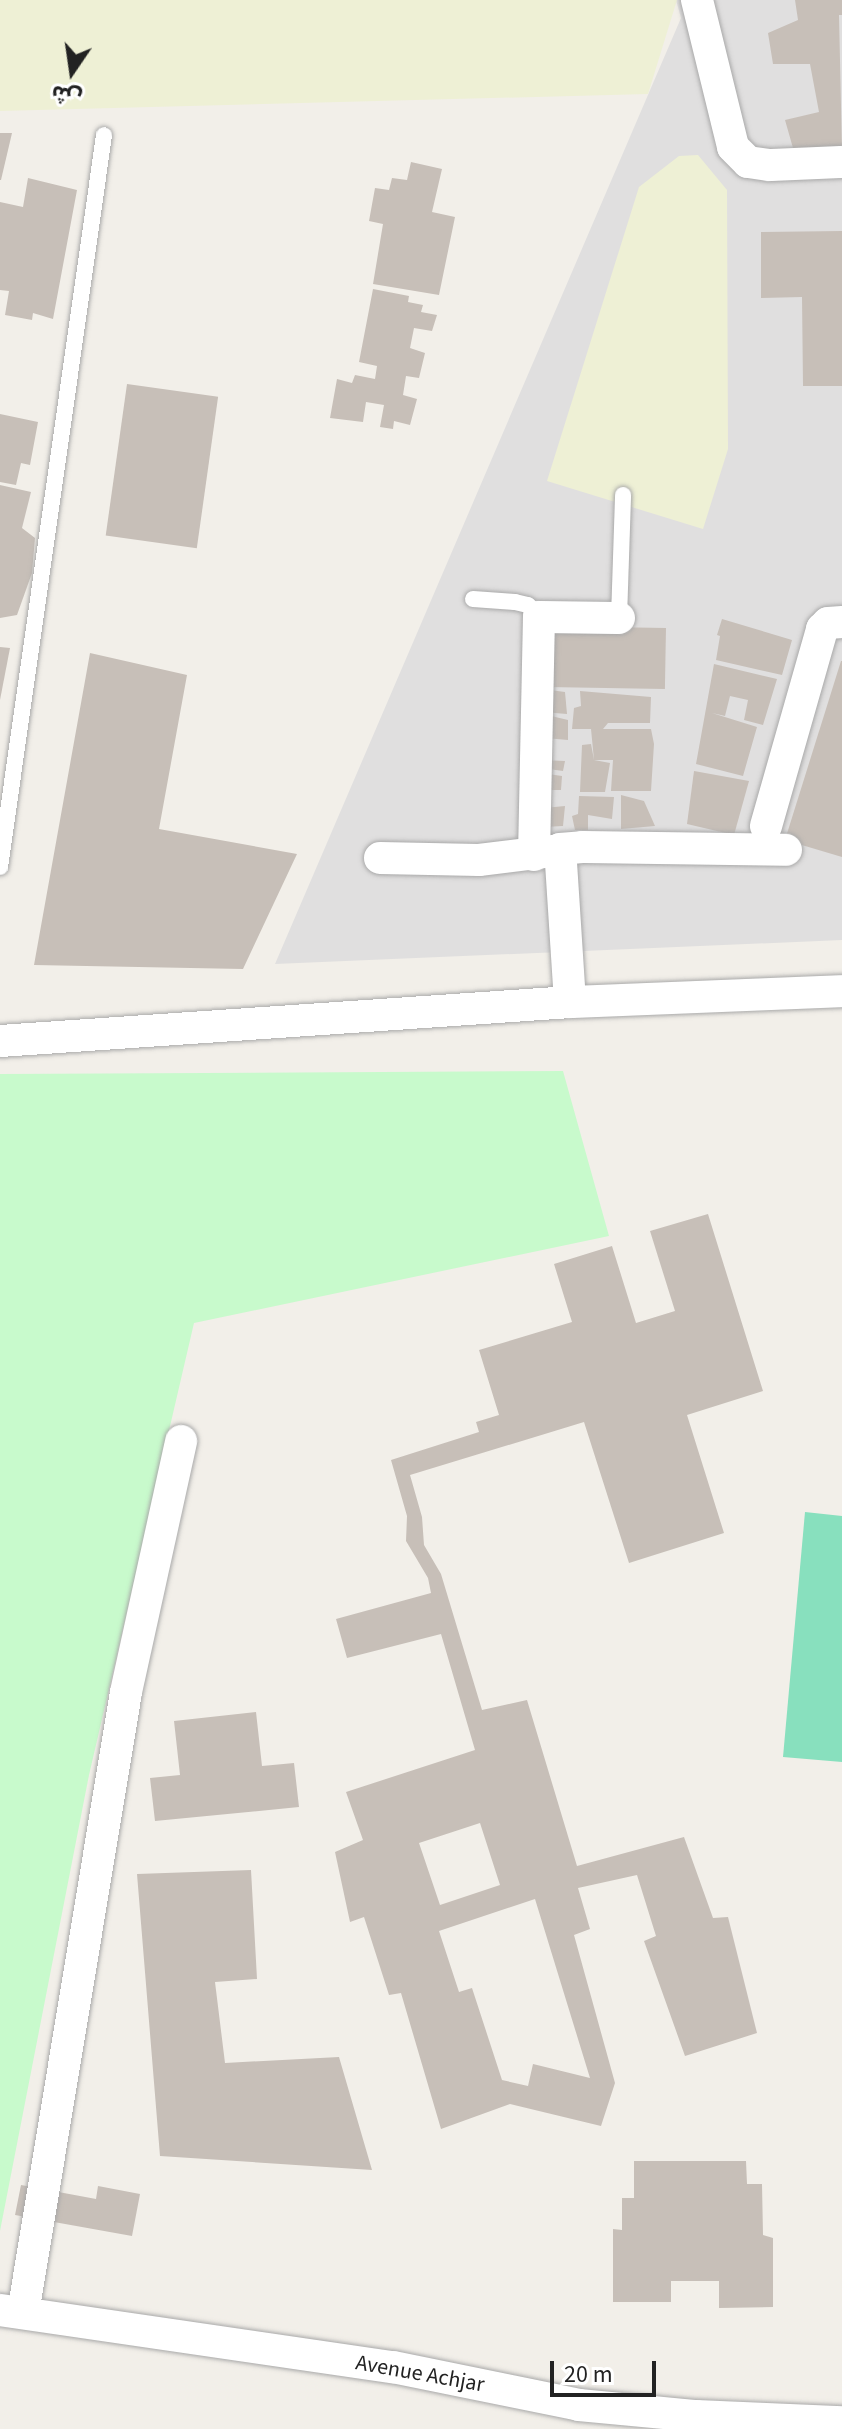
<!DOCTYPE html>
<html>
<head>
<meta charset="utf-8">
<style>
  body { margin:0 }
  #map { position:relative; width:842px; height:2429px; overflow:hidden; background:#f2efe9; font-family:"Source Sans 3","Noto Sans Arabic",sans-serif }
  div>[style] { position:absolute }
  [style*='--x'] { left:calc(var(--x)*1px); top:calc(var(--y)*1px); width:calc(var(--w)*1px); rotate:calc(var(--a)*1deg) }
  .residential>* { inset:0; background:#e0dfdf }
  .farmland>* { inset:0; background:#eef0d5 }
  .park>* { inset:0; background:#c8facc }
  .pitch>* { inset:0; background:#88e0be }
  .building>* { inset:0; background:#c7bfb8; transform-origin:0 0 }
  .roads { filter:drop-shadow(0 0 2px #a9a9a9) drop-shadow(0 0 2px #a9a9a9) }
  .lane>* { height:16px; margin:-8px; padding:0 8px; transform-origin:8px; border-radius:8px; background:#fff }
  .street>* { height:32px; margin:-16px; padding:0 16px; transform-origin:16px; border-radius:16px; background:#fff }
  span { translate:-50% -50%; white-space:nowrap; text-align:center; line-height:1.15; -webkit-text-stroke:8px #fff; paint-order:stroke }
  .street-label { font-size:22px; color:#222 }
  .north { position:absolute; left:32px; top:32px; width:80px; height:80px; -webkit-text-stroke:6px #fff; paint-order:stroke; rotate:193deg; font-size:22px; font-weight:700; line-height:32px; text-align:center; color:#222 }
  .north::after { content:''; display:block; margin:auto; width:28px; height:36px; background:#222; clip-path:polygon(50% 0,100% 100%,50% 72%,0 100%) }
  .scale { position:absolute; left:550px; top:2361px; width:106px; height:36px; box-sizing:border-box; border:4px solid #222; border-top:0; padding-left:10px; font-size:24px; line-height:28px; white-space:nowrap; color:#222; -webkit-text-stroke:6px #fff; paint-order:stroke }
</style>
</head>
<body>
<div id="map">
  <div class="residential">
    <i style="clip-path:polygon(676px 0,842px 0,842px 940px,275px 964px,681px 18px)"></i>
  </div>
  <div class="farmland">
    <i style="clip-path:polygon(0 0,677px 0,648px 94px,0 111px)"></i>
    <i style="clip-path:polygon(698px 155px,727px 190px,728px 449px,703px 529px,547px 481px,639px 187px,679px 156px)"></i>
  </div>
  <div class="park">
    <i style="clip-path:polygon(563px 1071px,609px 1236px,194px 1323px,89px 1775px,0 2231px,0 1074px)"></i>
  </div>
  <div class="pitch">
    <i style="clip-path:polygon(805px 1512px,842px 1516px,842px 1762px,783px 1757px)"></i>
  </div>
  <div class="building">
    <i style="clip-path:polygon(795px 0,842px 0,842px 15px,839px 15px,842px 151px,793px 148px,785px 120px,819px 112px,810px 64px,773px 64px,768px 33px,798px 20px)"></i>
    <i style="clip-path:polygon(0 133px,12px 133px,1px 180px,0 180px)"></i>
    <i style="clip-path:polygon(411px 162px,442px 169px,432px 212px,455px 217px,439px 295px,373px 284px,383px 224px,369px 221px,375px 188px,389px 190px,392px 178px,407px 180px)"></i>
    <i style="clip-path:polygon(28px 178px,77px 190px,53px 319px,33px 313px,32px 320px,5px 315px,9px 291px,0 290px,0 202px,23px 207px)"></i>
    <i style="clip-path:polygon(842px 231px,842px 386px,803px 386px,802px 297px,761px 298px,761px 232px)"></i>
    <i style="clip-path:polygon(373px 289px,409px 296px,408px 302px,423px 305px,421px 312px,437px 315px,432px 331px,414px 328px,410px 348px,425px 353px,419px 378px,406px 376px,403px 395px,417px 399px,410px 425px,394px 421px,393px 429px,380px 427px,384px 405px,366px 402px,363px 422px,330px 418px,337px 379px,352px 383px,355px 375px,375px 379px,377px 366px,359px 362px)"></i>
    <i style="left:127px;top:384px;width:92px;height:153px;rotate:8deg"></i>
    <i style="clip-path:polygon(0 414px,38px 422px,30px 465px,21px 463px,16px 485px,0 482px)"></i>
    <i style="clip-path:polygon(0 485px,31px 492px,22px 528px,35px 538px,32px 573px,17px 615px,0 618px)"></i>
    <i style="clip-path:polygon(722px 619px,792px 640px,782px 675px,716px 660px,720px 636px,717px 635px)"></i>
    <i style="left:548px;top:626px;width:118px;height:61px;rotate:1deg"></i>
    <i style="clip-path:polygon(0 647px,10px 648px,0 700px)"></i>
    <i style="clip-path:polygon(90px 653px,187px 675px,159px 829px,297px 854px,243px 969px,34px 965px)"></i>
    <i style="clip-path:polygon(841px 661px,842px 661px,842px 857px,785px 840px)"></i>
    <i style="clip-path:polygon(714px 664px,777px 679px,763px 725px,744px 720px,748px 700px,730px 696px,725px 716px,712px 713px,757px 727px,743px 776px,696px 764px)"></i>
    <i style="clip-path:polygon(542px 689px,565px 692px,567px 714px,542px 712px)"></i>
    <i style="clip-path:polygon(580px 691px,651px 697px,650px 723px,608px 723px,603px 729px,651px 729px,654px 744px,651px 791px,611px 791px,613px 760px,594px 760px,610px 763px,605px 792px,580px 792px,582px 745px,591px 744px,594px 760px,591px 729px,572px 729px,574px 708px,581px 706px)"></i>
    <i style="clip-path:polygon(547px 715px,568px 720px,568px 740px,545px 738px)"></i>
    <i style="clip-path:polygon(542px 760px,565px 761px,563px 771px,541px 768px)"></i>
    <i style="clip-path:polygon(694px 771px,749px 781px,734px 835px,687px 824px)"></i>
    <i style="clip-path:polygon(541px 773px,562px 776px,561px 790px,543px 790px)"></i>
    <i style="clip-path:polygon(621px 795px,644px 801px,655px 826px,621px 829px)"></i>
    <i style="clip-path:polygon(579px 796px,614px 797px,612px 819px,588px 815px,588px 830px,575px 830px,572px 816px,578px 814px)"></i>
    <i style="clip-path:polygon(565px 806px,563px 826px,544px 827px,544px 808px)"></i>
    <i style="clip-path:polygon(evenodd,708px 1214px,763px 1391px,687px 1415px,724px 1533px,629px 1563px,584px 1422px,410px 1475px,422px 1517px,424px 1545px,441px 1574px,482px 1710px,527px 1700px,577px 1866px,684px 1837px,713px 1918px,728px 1917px,757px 2033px,685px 2056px,644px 1941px,656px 1936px,637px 1875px,578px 1888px,590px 1929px,574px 1935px,615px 2083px,601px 2126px,510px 2104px,441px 2129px,401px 1993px,389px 1995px,364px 1917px,350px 1922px,335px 1852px,363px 1840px,346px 1792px,475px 1750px,441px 1634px,347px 1658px,336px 1619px,431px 1593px,428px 1578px,406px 1541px,407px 1516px,391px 1460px,479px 1432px,476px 1422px,499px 1415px,479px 1350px,572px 1322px,554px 1264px,612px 1246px,636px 1323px,675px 1311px,650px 1231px,708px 1214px,480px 1823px,500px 1885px,440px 1905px,419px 1843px,480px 1823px,708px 1214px,535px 1899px,590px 2078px,533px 2064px,528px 2086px,502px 2080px,472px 1988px,459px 1992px,439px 1931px,535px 1899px)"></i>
    <i style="clip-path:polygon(256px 1712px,262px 1766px,294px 1763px,299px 1807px,155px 1821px,150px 1778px,180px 1775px,174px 1721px)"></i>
    <i style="clip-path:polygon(251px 1870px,257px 1979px,215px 1982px,225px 2063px,339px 2057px,372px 2170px,160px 2156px,137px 1874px)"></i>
    <i style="clip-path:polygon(634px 2161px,746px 2161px,747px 2184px,762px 2184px,763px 2235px,773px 2238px,773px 2307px,719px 2308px,719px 2281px,671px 2281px,671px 2302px,613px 2302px,613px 2229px,622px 2230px,622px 2198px,634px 2198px)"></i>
    <i style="clip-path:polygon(21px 2185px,96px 2199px,98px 2186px,140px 2194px,132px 2236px,15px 2215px)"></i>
  </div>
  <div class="roads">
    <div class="lane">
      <i style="--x:473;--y:599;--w:42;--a:4.1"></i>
      <i style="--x:515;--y:602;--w:13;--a:13"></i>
      <i style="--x:528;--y:605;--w:16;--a:47"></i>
      <i style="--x:619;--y:618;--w:123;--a:-88.1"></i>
      <i style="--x:0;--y:867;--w:739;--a:-81.91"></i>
    </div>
    <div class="street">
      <i style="--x:697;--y:0;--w:151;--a:76.2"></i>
      <i style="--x:733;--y:147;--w:21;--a:45"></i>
      <i style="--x:748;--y:162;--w:22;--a:8"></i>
      <i style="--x:770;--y:165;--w:72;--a:-2.4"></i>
      <i style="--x:766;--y:826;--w:205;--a:-74.1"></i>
      <i style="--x:822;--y:629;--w:8;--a:-45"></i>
      <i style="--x:828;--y:623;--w:14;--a:-4"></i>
      <i style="--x:534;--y:855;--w:238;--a:-88.8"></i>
      <i style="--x:539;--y:617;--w:80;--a:0.7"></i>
      <i style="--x:380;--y:858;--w:99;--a:1.2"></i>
      <i style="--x:479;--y:860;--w:75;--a:-6.9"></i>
      <i style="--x:570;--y:1002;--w:153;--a:-93.7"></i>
      <i style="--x:560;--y:849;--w:22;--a:-5"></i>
      <i style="--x:582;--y:847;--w:204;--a:0.8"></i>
      <i style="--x:0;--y:1041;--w:571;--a:-3.91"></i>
      <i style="--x:570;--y:1002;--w:272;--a:-2.3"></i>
      <i style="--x:0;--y:2310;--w:397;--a:8.3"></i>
      <i style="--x:393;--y:2367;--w:190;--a:11.5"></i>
      <i style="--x:579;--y:2405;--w:118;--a:5.4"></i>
      <i style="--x:696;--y:2416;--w:146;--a:2.4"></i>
      <i style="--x:23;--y:2313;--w:629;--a:-80.58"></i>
      <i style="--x:126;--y:1692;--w:257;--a:-77.6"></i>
    </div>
  </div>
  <div class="street-label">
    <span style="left:420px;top:2374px;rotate:10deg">Avenue Achjar</span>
  </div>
  <div class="north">ش</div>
  <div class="scale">20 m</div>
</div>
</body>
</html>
